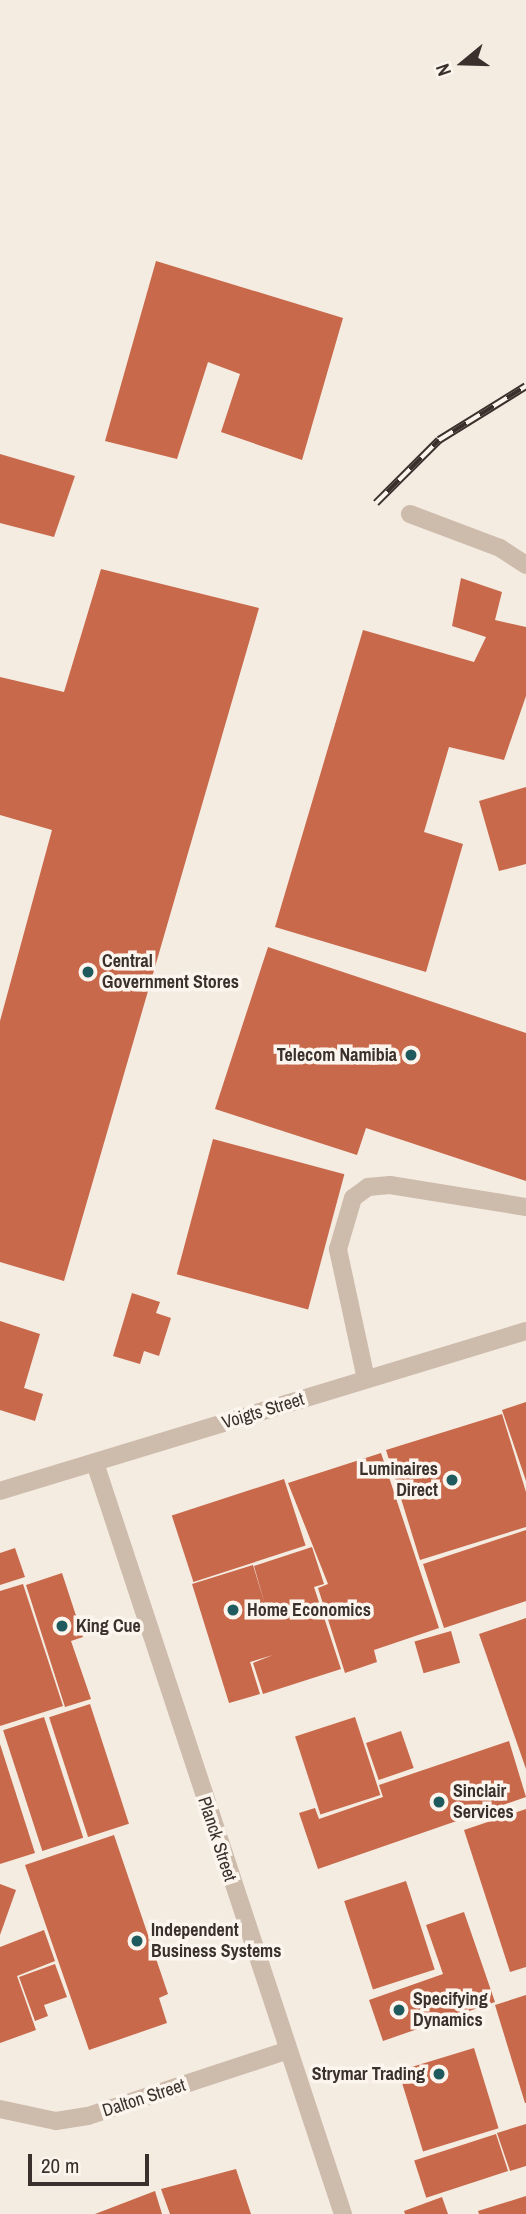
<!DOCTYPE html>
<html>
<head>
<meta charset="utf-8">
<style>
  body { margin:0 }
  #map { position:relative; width:526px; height:2214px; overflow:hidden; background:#f4ebe1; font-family:"Archivo Narrow",sans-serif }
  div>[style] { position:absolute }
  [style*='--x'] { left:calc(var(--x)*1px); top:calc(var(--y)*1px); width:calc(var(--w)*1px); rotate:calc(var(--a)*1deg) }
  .building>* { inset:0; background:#c8694b; transform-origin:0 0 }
  .lane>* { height:18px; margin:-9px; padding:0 9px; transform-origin:9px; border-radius:9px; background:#cdbbac }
  .street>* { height:18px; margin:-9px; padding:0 9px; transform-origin:9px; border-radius:9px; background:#cdbbac }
  .rail>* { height:8px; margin-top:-4px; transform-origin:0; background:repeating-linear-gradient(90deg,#fbf5ee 0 16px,#3b302b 0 32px); box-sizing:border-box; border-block:2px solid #3b302b }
  .dots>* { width:19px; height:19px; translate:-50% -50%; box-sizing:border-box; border:4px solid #fbf5ee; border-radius:50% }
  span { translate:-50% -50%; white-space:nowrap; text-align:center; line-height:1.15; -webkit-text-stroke:7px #fbf5ee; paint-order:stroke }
  .poi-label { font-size:18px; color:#3b302b; font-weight:700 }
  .left { translate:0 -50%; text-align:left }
  .right { translate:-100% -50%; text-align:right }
  .street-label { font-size:18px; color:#3b302b }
  .north { position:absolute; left:428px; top:28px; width:70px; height:70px; -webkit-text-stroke:5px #fbf5ee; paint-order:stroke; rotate:251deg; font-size:19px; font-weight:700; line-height:28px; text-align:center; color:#3b302b }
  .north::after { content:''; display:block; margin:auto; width:24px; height:32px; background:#3b302b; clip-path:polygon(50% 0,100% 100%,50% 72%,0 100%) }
  .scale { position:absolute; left:28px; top:2154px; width:121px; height:32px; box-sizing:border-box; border:4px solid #3b302b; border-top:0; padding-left:9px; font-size:21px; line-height:24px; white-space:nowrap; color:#3b302b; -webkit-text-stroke:5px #fbf5ee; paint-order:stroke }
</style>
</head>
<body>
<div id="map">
  <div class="building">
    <i style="clip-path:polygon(156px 261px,343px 318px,302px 460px,221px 432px,240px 374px,208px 362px,177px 459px,105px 441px)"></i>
    <i style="clip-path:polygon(0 454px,75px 476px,54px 537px,0 523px)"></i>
    <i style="clip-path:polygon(101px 569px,259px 608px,64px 1281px,0 1262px,0 1021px,52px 830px,0 815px,0 677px,64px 692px)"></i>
    <i style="clip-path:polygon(461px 578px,502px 592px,495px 620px,526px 627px,526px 696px,504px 760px,449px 747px,424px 832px,463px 844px,426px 972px,275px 927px,363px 630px,474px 662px,486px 637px,452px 626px)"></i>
    <i style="clip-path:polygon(526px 787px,526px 864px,499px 871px,479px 801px)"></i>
    <i style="clip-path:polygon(268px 947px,526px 1033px,526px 1181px,366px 1128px,357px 1155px,215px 1109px)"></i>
    <i style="left:213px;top:1139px;width:136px;height:140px;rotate:15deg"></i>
    <i style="clip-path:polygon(132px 1293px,160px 1302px,156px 1313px,171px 1318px,159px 1356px,144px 1351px,140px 1364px,113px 1356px)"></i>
    <i style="clip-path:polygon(0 1321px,40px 1334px,24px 1388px,43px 1394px,35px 1421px,0 1410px)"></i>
    <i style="clip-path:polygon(526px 1402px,526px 1481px,502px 1410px)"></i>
    <i style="clip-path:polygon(502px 1414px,526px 1492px,526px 1527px,420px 1560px,386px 1450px)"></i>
    <i style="clip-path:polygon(381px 1453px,439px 1628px,374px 1650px,377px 1662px,345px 1673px,318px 1588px,328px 1584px,288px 1483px)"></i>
    <i style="left:284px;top:1479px;width:70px;height:118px;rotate:72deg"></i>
    <i style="clip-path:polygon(526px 1530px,526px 1601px,444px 1628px,423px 1564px)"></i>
    <i style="clip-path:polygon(312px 1547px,324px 1584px,314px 1587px,341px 1669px,263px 1694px,253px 1663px,273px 1655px,250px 1662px,260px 1694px,229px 1703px,192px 1584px,253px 1565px,265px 1605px,254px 1566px)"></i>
    <i style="clip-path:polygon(15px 1548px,25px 1577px,0 1585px,0 1553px)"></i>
    <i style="clip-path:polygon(62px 1573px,83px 1637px,71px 1641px,91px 1699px,65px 1707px,26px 1585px)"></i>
    <i style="clip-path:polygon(23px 1584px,63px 1706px,0 1726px,0 1591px)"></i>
    <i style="clip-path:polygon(526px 1618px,526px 1769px,479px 1634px)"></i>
    <i style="left:451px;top:1631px;width:33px;height:38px;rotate:74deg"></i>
    <i style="left:90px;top:1704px;width:126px;height:43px;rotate:72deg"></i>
    <i style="left:44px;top:1717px;width:127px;height:43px;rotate:72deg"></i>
    <i style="left:355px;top:1717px;width:82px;height:63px;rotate:72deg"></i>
    <i style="left:401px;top:1731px;width:39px;height:37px;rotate:71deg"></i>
    <i style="clip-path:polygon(509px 1741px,526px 1797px,318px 1869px,299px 1813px,315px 1808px,319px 1819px,383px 1797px,379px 1785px)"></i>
    <i style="clip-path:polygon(0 1744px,35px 1853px,0 1864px)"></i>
    <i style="clip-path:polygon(526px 1809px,526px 1967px,510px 1972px,464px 1830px)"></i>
    <i style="clip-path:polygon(114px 1835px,168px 1994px,159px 1998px,167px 2023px,89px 2050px,25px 1865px)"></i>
    <i style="left:406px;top:1881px;width:93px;height:65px;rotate:72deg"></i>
    <i style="clip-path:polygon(0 1884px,16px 1890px,0 1935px)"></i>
    <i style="clip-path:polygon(464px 1912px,495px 2002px,383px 2041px,369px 2000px,443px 1974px,426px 1925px)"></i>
    <i style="clip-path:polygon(44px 1930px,55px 1961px,17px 1976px,36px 2030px,0 2043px,0 1947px)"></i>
    <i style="clip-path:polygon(55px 1964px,67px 1997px,44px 2005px,48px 2016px,35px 2021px,19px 1977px)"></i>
    <i style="clip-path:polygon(526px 1995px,526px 2103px,525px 2103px,495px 2005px)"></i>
    <i style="left:474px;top:2048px;width:84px;height:79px;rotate:73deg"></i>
    <i style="clip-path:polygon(526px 2124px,526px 2166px,510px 2171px,497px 2133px)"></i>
    <i style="left:496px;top:2134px;width:39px;height:86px;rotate:72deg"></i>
    <i style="clip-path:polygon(236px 2169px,251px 2214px,170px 2214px,161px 2189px)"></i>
    <i style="clip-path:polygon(155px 2191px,162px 2214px,95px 2214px)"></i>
    <i style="clip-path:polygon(526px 2196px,526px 2214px,479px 2214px,478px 2211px)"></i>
    <i style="clip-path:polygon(442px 2197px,448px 2214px,405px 2214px,404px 2211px)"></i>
  </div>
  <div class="lane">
    <i style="--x:410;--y:514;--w:96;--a:20.7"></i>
    <i style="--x:500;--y:548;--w:31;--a:33"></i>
    <i style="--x:366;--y:1379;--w:133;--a:-102.2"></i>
    <i style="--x:338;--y:1249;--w:53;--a:-73.6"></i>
    <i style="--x:353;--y:1198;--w:19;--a:-36"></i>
    <i style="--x:368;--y:1187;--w:22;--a:-5"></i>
    <i style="--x:390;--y:1185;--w:138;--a:9.2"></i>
    <i style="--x:95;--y:1463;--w:791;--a:71.73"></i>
    <i style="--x:0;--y:2109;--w:57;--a:12.1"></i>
    <i style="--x:56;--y:2121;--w:32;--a:-9"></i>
    <i style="--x:88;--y:2116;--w:208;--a:-18.2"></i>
  </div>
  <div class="street">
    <i style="--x:0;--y:1491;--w:550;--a:-16.92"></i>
  </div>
  <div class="rail">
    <i style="--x:376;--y:503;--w:89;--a:-45"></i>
    <i style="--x:439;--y:440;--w:102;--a:-31.8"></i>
  </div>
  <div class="dots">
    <i style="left:88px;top:972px;background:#1f5a5e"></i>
    <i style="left:411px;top:1055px;background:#1f5a5e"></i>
    <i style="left:452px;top:1480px;background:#1f5a5e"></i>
    <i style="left:233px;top:1610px;background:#1f5a5e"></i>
    <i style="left:62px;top:1626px;background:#1f5a5e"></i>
    <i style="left:439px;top:1802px;background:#1f5a5e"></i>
    <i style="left:137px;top:1941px;background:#1f5a5e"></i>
    <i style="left:399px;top:2010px;background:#1f5a5e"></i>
    <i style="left:439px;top:2074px;background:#1f5a5e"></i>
  </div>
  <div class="poi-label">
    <span class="left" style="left:102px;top:972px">Central<br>Government Stores</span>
    <span class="right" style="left:397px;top:1055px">Telecom Namibia</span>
    <span class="right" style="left:438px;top:1480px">Luminaires<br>Direct</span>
    <span class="left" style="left:247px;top:1610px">Home Economics</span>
    <span class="left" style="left:76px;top:1626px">King Cue</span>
    <span class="left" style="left:453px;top:1802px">Sinclair<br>Services</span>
    <span class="left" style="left:151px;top:1941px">Independent<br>Business Systems</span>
    <span class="left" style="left:413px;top:2010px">Specifying<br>Dynamics</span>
    <span class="right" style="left:425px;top:2074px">Strymar Trading</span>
  </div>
  <div class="street-label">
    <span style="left:263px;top:1411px;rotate:-17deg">Voigts Street</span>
    <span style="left:217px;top:1839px;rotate:72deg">Planck Street</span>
    <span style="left:144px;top:2098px;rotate:-18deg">Dalton Street</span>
  </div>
  <div class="north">N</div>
  <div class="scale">20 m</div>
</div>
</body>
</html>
